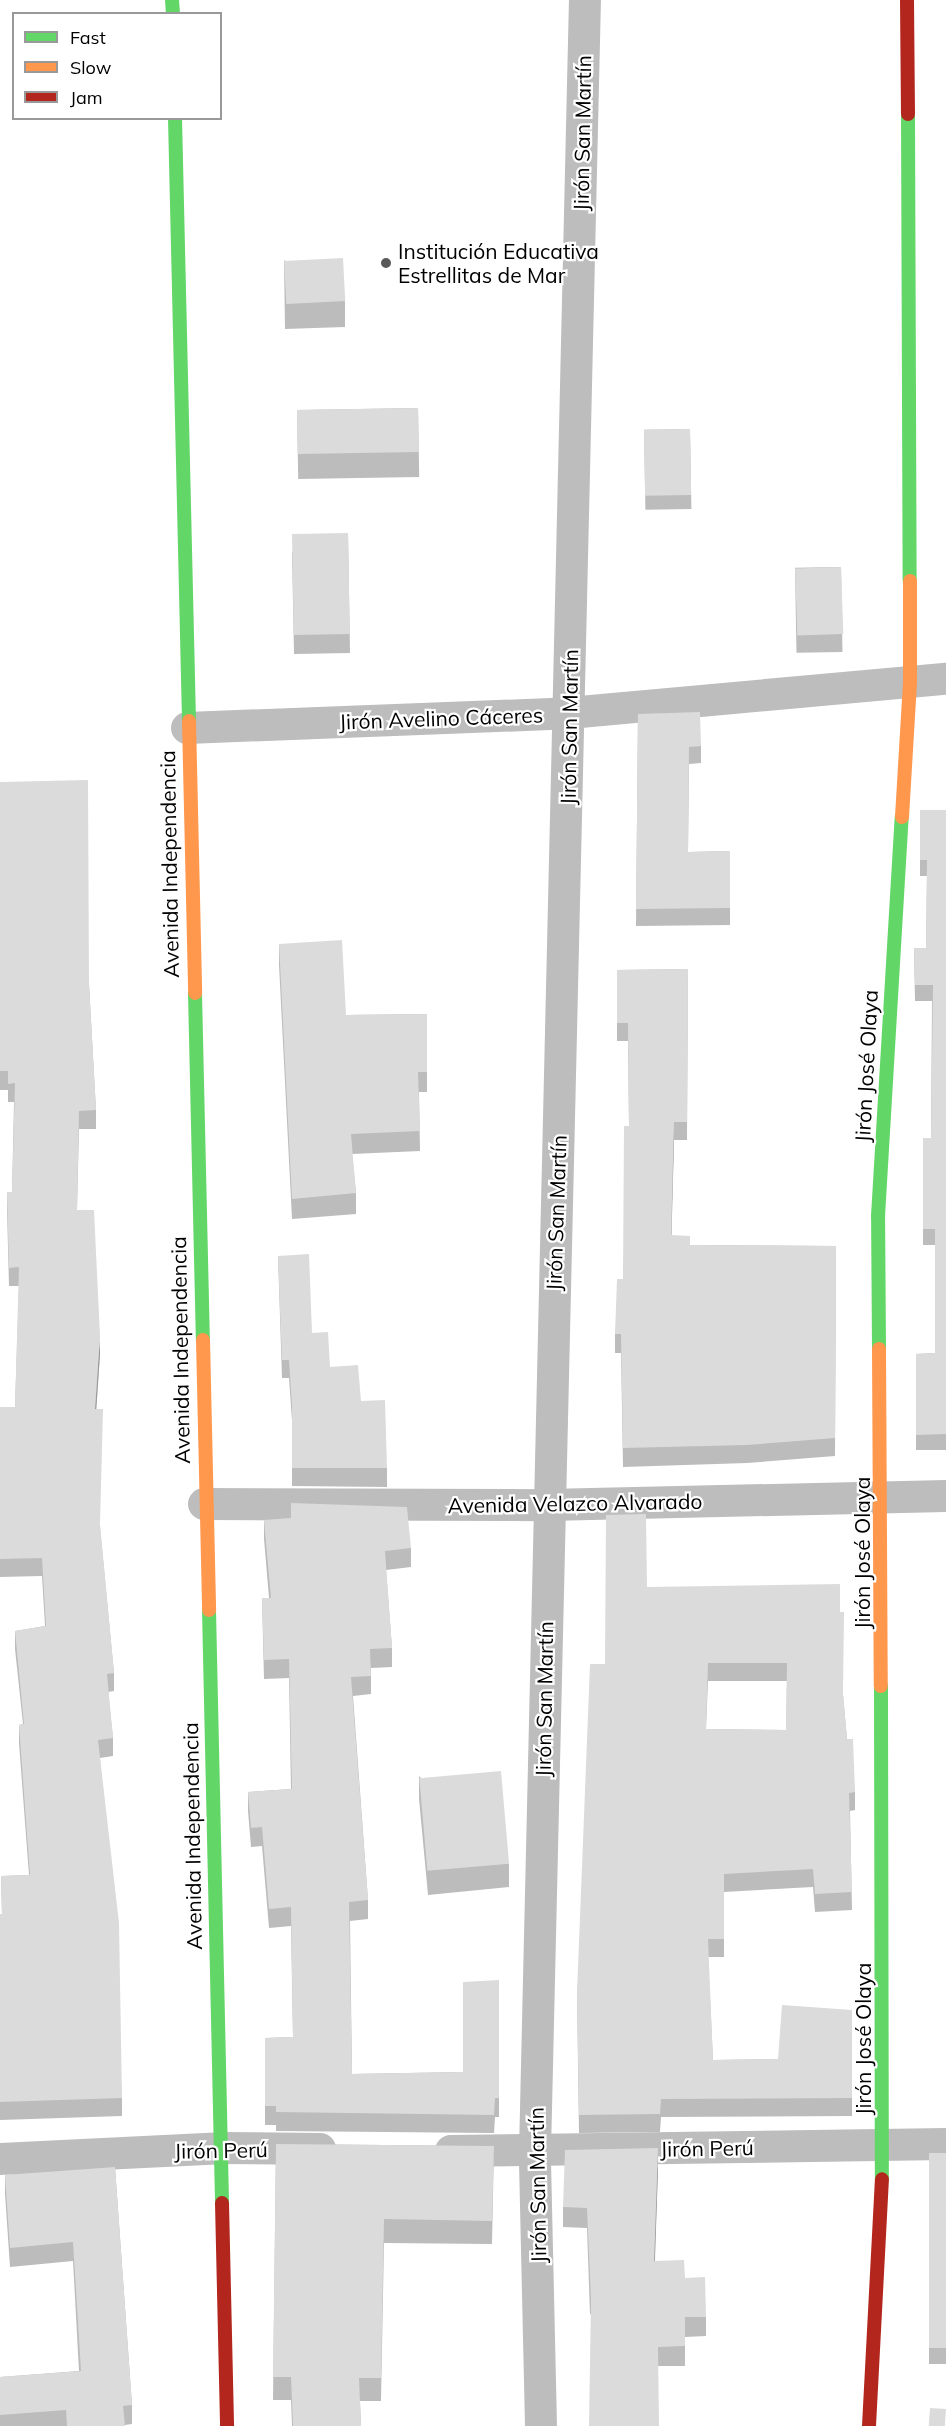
<!DOCTYPE html>
<html>
<head>
<meta charset="utf-8">
<style>
  body { margin:0 }
  #map { position:relative; width:946px; height:2426px; overflow:hidden; background:#fff; font-family:Mulish,sans-serif }
  div>[style] { position:absolute }
  [style*='--x'] { left:calc(var(--x)*1px); top:calc(var(--y)*1px); width:calc(var(--w)*1px); rotate:calc(var(--a)*1deg) }
  .street>* { height:32px; margin:-16px; padding:0 16px; transform-origin:16px; border-radius:16px; background:#bdbdbd }
  .fast>* { height:14px; margin:-7px; padding:0 7px; transform-origin:7px; border-radius:7px; background:#63d668 }
  .slow>* { height:14px; margin:-7px; padding:0 7px; transform-origin:7px; border-radius:7px; background:#ff974d }
  .jam>* { height:14px; margin:-7px; padding:0 7px; transform-origin:7px; border-radius:7px; background:#b3261e }
  .wall>* { inset:0; background:#bcbcbc; transform-origin:0 0 }
  .shaded-wall>* { inset:0; background:#999 }
  .building>* { inset:0; background:#dbdbdb; transform-origin:0 0 }
  .dots>* { width:16px; height:16px; translate:-50% -50%; box-sizing:border-box; border:3px solid #fff; border-radius:50% }
  span { translate:-50% -50%; white-space:nowrap; text-align:center; line-height:1.15; -webkit-text-stroke:4.5px #fff; paint-order:stroke }
  .street-label { font-size:21px; color:#000 }
  .poi-label { font-size:21px; color:#000 }
  .left { translate:0 -50%; text-align:left }
  .legend { position:absolute; left:12px; top:12px; width:210px; height:108px; box-sizing:border-box; background:#fff; border:2px solid #999; margin:0; padding:8px 10px; list-style:none; font-size:18px; color:#000 }
  .legend li { display:flex; align-items:center; gap:12px; height:30px }
  .legend b { width:30px; border:2px solid #999 }
</style>
</head>
<body>
<div id="map">
  <div class="street">
    <i style="--x:187;--y:728;--w:382;--a:-2.2"></i>
    <i style="--x:569;--y:713;--w:379;--a:-5.2"></i>
    <i style="--x:204;--y:1504;--w:344;--a:0.2"></i>
    <i style="--x:548;--y:1505;--w:398;--a:-1.3"></i>
    <i style="--x:451;--y:2151;--w:495;--a:-0.8"></i>
    <i style="--x:0;--y:2159;--w:221;--a:-2.8"></i>
    <i style="--x:221;--y:2148;--w:99;--a:0.6"></i>
    <i style="--x:541;--y:2426;--w:274;--a:-91.3"></i>
    <i style="--x:535;--y:2152;--w:2153;--a:-88.67"></i>
  </div>
  <div class="fast">
    <i style="--x:172;--y:0;--w:14;--a:86"></i>
    <i style="--x:908;--y:114;--w:467;--a:89.8"></i>
    <i style="--x:175;--y:118;--w:603;--a:88.67"></i>
    <i style="--x:195;--y:993;--w:347;--a:88.7"></i>
    <i style="--x:879;--y:1349;--w:133;--a:-90.4"></i>
    <i style="--x:878;--y:1216;--w:400;--a:-86.6"></i>
    <i style="--x:209;--y:1610;--w:593;--a:88.74"></i>
    <i style="--x:881;--y:1686;--w:493;--a:89.9"></i>
  </div>
  <div class="slow">
    <i style="--x:189;--y:721;--w:272;--a:88.7"></i>
    <i style="--x:902;--y:817;--w:136;--a:-86.6"></i>
    <i style="--x:910;--y:681;--w:100;--a:-90"></i>
    <i style="--x:203;--y:1340;--w:270;--a:88.7"></i>
    <i style="--x:879;--y:1349;--w:337;--a:89.7"></i>
  </div>
  <div class="jam">
    <i style="--x:907;--y:0;--w:114;--a:89.5"></i>
    <i style="--x:222;--y:2203;--w:223;--a:88.7"></i>
    <i style="--x:869;--y:2426;--w:247;--a:-87"></i>
  </div>
  <div class="wall">
    <i style="clip-path:polygon(284px 260px,345px 301px,345px 327px,285px 329px)"></i>
    <i style="left:418px;top:408px;width:69px;height:121px;rotate:89deg"></i>
    <i style="left:690px;top:429px;width:80px;height:46px;rotate:89deg"></i>
    <i style="clip-path:polygon(348px 533px,350px 653px,294px 654px,292px 552px)"></i>
    <i style="left:841px;top:567px;width:85px;height:46px;rotate:89deg"></i>
    <i style="clip-path:polygon(638px 714px,701px 746px,701px 763px,689px 764px,688px 852px,730px 851px,730px 925px,636px 926px)"></i>
    <i style="clip-path:polygon(0 782px,89px 984px,96px 1110px,96px 1129px,79px 1129px,77px 1210px,100px 1354px,96px 1409px,100px 1528px,114px 1673px,114px 1691px,108px 1692px,113px 1738px,113px 1756px,100px 1758px,122px 2098px,122px 2116px,0 2120px,0 1914px,2px 1914px,1px 1876px,29px 1875px,19px 1743px,19px 1725px,23px 1724px,15px 1649px,15px 1631px,45px 1626px,42px 1576px,0 1577px,0 1407px,15px 1407px,19px 1286px,9px 1286px,7px 1210px,7px 1192px,12px 1192px,14px 1102px,8px 1102px,8px 1090px,0 1090px)"></i>
    <i style="clip-path:polygon(920px 810px,946px 810px,946px 1450px,916px 1450px,916px 1354px,935px 1353px,935px 1245px,923px 1245px,923px 1138px,931px 1138px,932px 1001px,915px 1001px,914px 948px,926px 948px,927px 876px,920px 876px)"></i>
    <i style="clip-path:polygon(279px 944px,346px 1015px,427px 1014px,427px 1092px,419px 1092px,420px 1151px,352px 1154px,356px 1193px,356px 1214px,292px 1219px,279px 965px)"></i>
    <i style="clip-path:polygon(688px 969px,687px 1140px,674px 1140px,671px 1235px,690px 1245px,836px 1246px,835px 1456px,747px 1463px,623px 1467px,621px 1353px,615px 1353px,615px 1334px,623px 1279px,629px 1126px,628px 1041px,617px 1041px,617px 970px)"></i>
    <i style="clip-path:polygon(278px 1256px,312px 1333px,330px 1367px,361px 1401px,387px 1468px,387px 1487px,292px 1486px,292px 1421px,289px 1378px,282px 1378px)"></i>
    <i style="clip-path:polygon(264px 1520px,411px 1548px,411px 1567px,386px 1570px,392px 1648px,392px 1667px,371px 1668px,371px 1694px,353px 1696px,368px 1900px,368px 1919px,350px 1921px,352px 2074px,463px 2072px,499px 1980px,499px 2117px,495px 2117px,494px 2133px,276px 2131px,276px 2125px,265px 2125px,265px 2038px,293px 2037px,291px 1926px,269px 1928px,262px 1846px,251px 1847px,248px 1811px,248px 1792px,291px 1789px,289px 1678px,264px 1679px,262px 1598px,269px 1598px,264px 1539px)"></i>
    <i style="clip-path:polygon(evenodd,647px 1587px,840px 1612px,843px 1695px,847px 1739px,855px 1792px,855px 1810px,850px 1811px,852px 1910px,815px 1912px,813px 1887px,724px 1892px,724px 1957px,708px 1957px,713px 2060px,778px 2059px,852px 2010px,852px 2116px,661px 2117px,660px 2132px,579px 2133px,577px 1993px,605px 1664px,647px 1587px,708px 1681px,787px 1681px,786px 1730px,706px 1729px,708px 1681px)"></i>
    <i style="clip-path:polygon(419px 1776px,509px 1864px,509px 1887px,428px 1895px,419px 1799px)"></i>
    <i style="clip-path:polygon(276px 2144px,494px 2146px,492px 2244px,384px 2243px,381px 2401px,360px 2401px,361px 2426px,292px 2426px,291px 2400px,273px 2400px)"></i>
    <i style="left:929px;top:2153px;width:17px;height:211px"></i>
    <i style="clip-path:polygon(115px 2167px,132px 2405px,132px 2424px,125px 2425px,125px 2426px,0 2426px,0 2377px,79px 2371px,73px 2261px,10px 2267px,5px 2194px,5px 2175px)"></i>
    <i style="clip-path:polygon(658px 2168px,655px 2261px,685px 2278px,706px 2317px,706px 2336px,685px 2337px,685px 2366px,658px 2366px,590px 2314px,587px 2228px,563px 2227px,563px 2207px)"></i>
  </div>
  <div class="shaded-wall">
    <i style="clip-path:polygon(674px 1122px,674px 1140px,671px 1254px,671px 1235px)"></i>
    <i style="clip-path:polygon(100px 1336px,100px 1354px,95px 1428px,95px 1409px)"></i>
    <i style="clip-path:polygon(658px 2148px,658px 2168px,654px 2280px,654px 2261px)"></i>
  </div>
  <div class="building">
    <i style="left:343px;top:258px;width:43px;height:59px;rotate:87deg"></i>
    <i style="left:418px;top:408px;width:44px;height:121px;rotate:89deg"></i>
    <i style="left:690px;top:429px;width:66px;height:46px;rotate:89deg"></i>
    <i style="left:348px;top:533px;width:101px;height:56px;rotate:89deg"></i>
    <i style="left:841px;top:567px;width:67px;height:46px;rotate:88deg"></i>
    <i style="clip-path:polygon(700px 712px,701px 746px,689px 747px,688px 852px,730px 851px,730px 908px,636px 909px,638px 714px)"></i>
    <i style="clip-path:polygon(88px 780px,89px 984px,96px 1110px,79px 1111px,77px 1210px,94px 1210px,100px 1336px,95px 1409px,103px 1409px,100px 1524px,114px 1673px,107px 1674px,113px 1738px,98px 1740px,119px 1923px,122px 2098px,0 2102px,0 1914px,2px 1914px,1px 1876px,30px 1875px,19px 1725px,24px 1724px,15px 1631px,46px 1626px,42px 1558px,0 1559px,0 1407px,15px 1407px,19px 1267px,9px 1268px,7px 1192px,12px 1192px,15px 1083px,8px 1084px,8px 1071px,0 1071px,0 782px)"></i>
    <i style="clip-path:polygon(920px 810px,946px 810px,946px 1434px,916px 1435px,916px 1354px,935px 1353px,935px 1229px,923px 1229px,923px 1138px,931px 1138px,933px 985px,915px 985px,914px 948px,926px 948px,927px 860px,920px 860px)"></i>
    <i style="clip-path:polygon(342px 940px,346px 1015px,427px 1014px,427px 1072px,418px 1072px,420px 1131px,351px 1134px,356px 1193px,292px 1199px,279px 944px)"></i>
    <i style="clip-path:polygon(688px 969px,687px 1122px,674px 1122px,671px 1235px,690px 1236px,690px 1245px,836px 1246px,835px 1438px,747px 1445px,623px 1448px,621px 1334px,615px 1334px,617px 1279px,623px 1279px,624px 1126px,629px 1126px,628px 1023px,617px 1023px,617px 970px)"></i>
    <i style="clip-path:polygon(309px 1254px,312px 1333px,328px 1332px,330px 1367px,358px 1365px,361px 1401px,385px 1400px,387px 1468px,292px 1468px,292px 1406px,289px 1360px,282px 1360px,278px 1256px)"></i>
    <i style="clip-path:polygon(291px 1503px,407px 1507px,411px 1548px,385px 1551px,392px 1648px,370px 1649px,371px 1676px,351px 1677px,368px 1900px,349px 1902px,352px 2074px,463px 2072px,463px 1982px,499px 1980px,499px 2098px,495px 2098px,494px 2115px,276px 2112px,276px 2106px,265px 2106px,265px 2038px,293px 2037px,291px 1907px,269px 1909px,262px 1827px,251px 1828px,248px 1792px,292px 1789px,289px 1659px,264px 1660px,262px 1598px,271px 1598px,264px 1520px,291px 1518px)"></i>
    <i style="clip-path:polygon(evenodd,646px 1514px,647px 1587px,840px 1584px,840px 1612px,844px 1612px,843px 1693px,847px 1739px,853px 1739px,855px 1792px,849px 1793px,852px 1892px,815px 1894px,813px 1869px,724px 1874px,724px 1939px,708px 1939px,713px 2060px,778px 2059px,782px 2005px,852px 2010px,852px 2098px,661px 2099px,660px 2114px,579px 2115px,577px 1993px,590px 1664px,605px 1664px,606px 1515px,646px 1514px,708px 1663px,787px 1663px,786px 1730px,706px 1729px,708px 1663px)"></i>
    <i style="left:501px;top:1771px;width:93px;height:82px;rotate:85deg"></i>
    <i style="clip-path:polygon(276px 2144px,494px 2146px,492px 2221px,384px 2219px,381px 2378px,359px 2378px,361px 2426px,293px 2426px,291px 2377px,273px 2377px)"></i>
    <i style="clip-path:polygon(658px 2148px,654px 2261px,684px 2260px,685px 2278px,705px 2277px,706px 2317px,685px 2317px,685px 2346px,658px 2347px,659px 2426px,589px 2426px,591px 2300px,587px 2208px,563px 2207px,565px 2150px)"></i>
    <i style="left:929px;top:2153px;width:17px;height:195px"></i>
    <i style="clip-path:polygon(115px 2167px,132px 2405px,123px 2406px,125px 2426px,67px 2426px,66px 2410px,0 2415px,0 2377px,81px 2371px,73px 2242px,10px 2248px,5px 2175px)"></i>
    <i style="left:930px;top:2408px;width:16px;height:18px;rotate:4deg"></i>
  </div>
  <div class="dots">
    <i style="left:386px;top:263px;background:#595959"></i>
  </div>
  <div class="street-label">
    <span style="left:582px;top:133px;rotate:-89deg">Jirón San Martín</span>
    <span style="left:441px;top:718px;rotate:-2deg">Jirón Avelino Cáceres</span>
    <span style="left:569px;top:727px;rotate:-89deg">Jirón San Martín</span>
    <span style="left:169px;top:864px;rotate:-91deg">Avenida Independencia</span>
    <span style="left:866px;top:1066px;rotate:-87deg">Jirón José Olaya</span>
    <span style="left:556px;top:1213px;rotate:-88deg">Jirón San Martín</span>
    <span style="left:180px;top:1350px;rotate:-91deg">Avenida Independencia</span>
    <span style="left:575px;top:1503px;rotate:-1deg">Avenida Velazco Alvarado</span>
    <span style="left:862px;top:1553px;rotate:-90deg">Jirón José Olaya</span>
    <span style="left:544px;top:1699px;rotate:-89deg">Jirón San Martín</span>
    <span style="left:192px;top:1836px;rotate:-91deg">Avenida Independencia</span>
    <span style="left:863px;top:2039px;rotate:-90deg">Jirón José Olaya</span>
    <span style="left:707px;top:2148px;rotate:-1deg">Jirón Perú</span>
    <span style="left:221px;top:2150px;rotate:-1deg">Jirón Perú</span>
    <span style="left:537px;top:2185px;rotate:-91deg">Jirón San Martín</span>
  </div>
  <div class="poi-label">
    <span class="left" style="left:398px;top:263px">Institución Educativa<br>Estrellitas de Mar</span>
  </div>
  <ul class="legend">
  <li><b style="height:8px;background:#63d668"></b>Fast</li>
  <li><b style="height:8px;background:#ff974d"></b>Slow</li>
  <li><b style="height:8px;background:#b3261e"></b>Jam</li>
  </ul>
</div>
</body>
</html>
